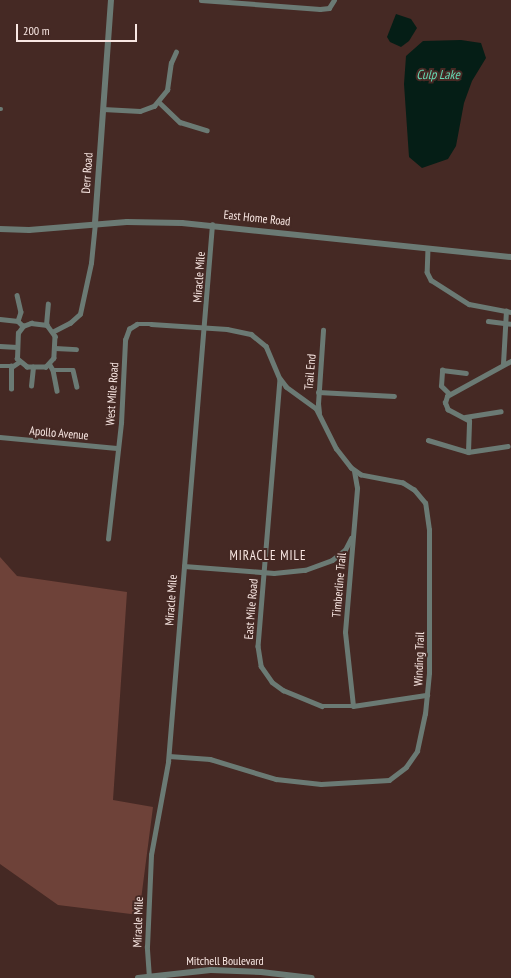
<!DOCTYPE html>
<html>
<head>
<meta charset="utf-8">
<style>
  body { margin:0 }
  #map { position:relative; width:511px; height:978px; overflow:hidden; background:#452924; font-family:"PT Sans Narrow",sans-serif }
  div>[style] { position:absolute }
  [style*='--x'] { left:calc(var(--x)*1px); top:calc(var(--y)*1px); width:calc(var(--w)*1px); rotate:calc(var(--a)*1deg) }
  .green>* { inset:0; background:#6e4239 }
  .water>* { inset:0; background:#051e16 }
  .minor>* { height:4.5px; margin:-2.25px; padding:0 2.25px; transform-origin:2.25px; border-radius:2.25px; background:#6b7a74 }
  .tertiary>* { height:6px; margin:-3px; padding:0 3px; transform-origin:3px; border-radius:3px; background:#6b7a74 }
  span { translate:-50% -50%; white-space:nowrap; text-align:center; line-height:1.15; -webkit-text-stroke:4px #452924; paint-order:stroke }
  .street-label { font-size:12px; color:#f9e7e3 }
  .water-label { font-size:13px; color:#66d7b2; font-style:italic }
  .neighbourhood-label { font-size:13px; color:#f9e7e3; letter-spacing:1px }
  .scale { position:absolute; left:16px; top:24px; width:121px; height:18px; box-sizing:border-box; border:2px solid #f9e7e3; border-top:0; padding-left:5px; font-size:12px; line-height:14px; white-space:nowrap; color:#f9e7e3; -webkit-text-stroke:3px #452924; paint-order:stroke }
</style>
</head>
<body>
<div id="map">
  <div class="green">
    <i style="clip-path:polygon(0 557px,17px 576px,127px 592px,113px 800px,153px 807px,139px 915px,58px 905px,0 864px)"></i>
  </div>
  <div class="water">
    <i style="clip-path:polygon(396px 14px,411px 19px,417px 28px,409px 41px,401px 47px,390px 42px,387px 37px)"></i>
    <i style="clip-path:polygon(461px 40px,481px 43px,486px 58px,472px 81px,464px 103px,456px 146px,448px 159px,422px 168px,409px 157px,404px 84px,406px 56px,423px 41px)"></i>
  </div>
  <div class="minor">
    <i style="--x:201;--y:0;--w:119;--a:4.3"></i>
    <i style="--x:320;--y:9;--w:9;--a:-6"></i>
    <i style="--x:329;--y:8;--w:9;--a:-58"></i>
    <i style="--x:159;--y:102;--w:29;--a:44"></i>
    <i style="--x:180;--y:122;--w:28;--a:17"></i>
    <i style="--x:0;--y:109;--w:1;--a:0"></i>
    <i style="--x:103;--y:109;--w:37;--a:3"></i>
    <i style="--x:140;--y:111;--w:15;--a:-20"></i>
    <i style="--x:154;--y:106;--w:21;--a:-51"></i>
    <i style="--x:167;--y:90;--w:27;--a:-82"></i>
    <i style="--x:171;--y:63;--w:12;--a:-66"></i>
    <i style="--x:428;--y:248;--w:24;--a:92"></i>
    <i style="--x:427;--y:272;--w:9;--a:63"></i>
    <i style="--x:431;--y:280;--w:45;--a:32.3"></i>
    <i style="--x:469;--y:304;--w:43;--a:10.8"></i>
    <i style="--x:17;--y:295;--w:17;--a:77"></i>
    <i style="--x:21;--y:312;--w:9;--a:108"></i>
    <i style="--x:18;--y:321;--w:7;--a:45"></i>
    <i style="--x:0;--y:319;--w:18;--a:6"></i>
    <i style="--x:488;--y:321;--w:23;--a:7"></i>
    <i style="--x:31;--y:323;--w:16;--a:7"></i>
    <i style="--x:47;--y:325;--w:14;--a:54"></i>
    <i style="--x:55;--y:336;--w:22;--a:93"></i>
    <i style="--x:54;--y:358;--w:12;--a:132"></i>
    <i style="--x:46;--y:367;--w:19;--a:180"></i>
    <i style="--x:27;--y:367;--w:13;--a:-141"></i>
    <i style="--x:17;--y:359;--w:26;--a:-88"></i>
    <i style="--x:18;--y:333;--w:9;--a:-54"></i>
    <i style="--x:23;--y:326;--w:9;--a:-21"></i>
    <i style="--x:46;--y:325;--w:21;--a:-85"></i>
    <i style="--x:54;--y:331;--w:18;--a:-27"></i>
    <i style="--x:70;--y:323;--w:13;--a:-42"></i>
    <i style="--x:80;--y:314;--w:52;--a:-77.8"></i>
    <i style="--x:91;--y:263;--w:40;--a:-84.3"></i>
    <i style="--x:0;--y:346;--w:17;--a:3"></i>
    <i style="--x:55;--y:348;--w:21;--a:3"></i>
    <i style="--x:503;--y:364;--w:53;--a:-86.8"></i>
    <i style="--x:50;--y:365;--w:6;--a:59"></i>
    <i style="--x:53;--y:370;--w:20;--a:0"></i>
    <i style="--x:73;--y:370;--w:17;--a:77"></i>
    <i style="--x:0;--y:366;--w:13;--a:0"></i>
    <i style="--x:13;--y:366;--w:7;--a:-34"></i>
    <i style="--x:53;--y:370;--w:21;--a:79"></i>
    <i style="--x:31;--y:386;--w:19;--a:-84"></i>
    <i style="--x:11;--y:389;--w:23;--a:-90"></i>
    <i style="--x:318;--y:392;--w:76;--a:3"></i>
    <i style="--x:449;--y:394;--w:11;--a:-135"></i>
    <i style="--x:441;--y:386;--w:16;--a:-86"></i>
    <i style="--x:442;--y:370;--w:24;--a:7"></i>
    <i style="--x:319;--y:413;--w:9;--a:-96"></i>
    <i style="--x:318;--y:404;--w:74;--a:-86.1"></i>
    <i style="--x:465;--y:417;--w:36;--a:-9"></i>
    <i style="--x:0;--y:437;--w:117;--a:5.4"></i>
    <i style="--x:428;--y:440;--w:42;--a:16.7"></i>
    <i style="--x:468;--y:452;--w:40;--a:-8.5"></i>
    <i style="--x:468;--y:452;--w:31;--a:-88"></i>
    <i style="--x:469;--y:421;--w:24;--a:-152"></i>
    <i style="--x:448;--y:410;--w:8;--a:-113"></i>
    <i style="--x:445;--y:403;--w:7;--a:-74"></i>
    <i style="--x:447;--y:396;--w:73;--a:-28.7"></i>
    <i style="--x:108;--y:539;--w:117;--a:-83.6"></i>
    <i style="--x:121;--y:423;--w:83;--a:-87.2"></i>
    <i style="--x:125;--y:340;--w:12;--a:-70"></i>
    <i style="--x:129;--y:329;--w:9;--a:-32"></i>
    <i style="--x:137;--y:324;--w:14;--a:0"></i>
    <i style="--x:151;--y:324;--w:76;--a:3.8"></i>
    <i style="--x:227;--y:329;--w:25;--a:12"></i>
    <i style="--x:251;--y:334;--w:19;--a:39"></i>
    <i style="--x:266;--y:346;--w:36;--a:67"></i>
    <i style="--x:280;--y:379;--w:268;--a:94.7"></i>
    <i style="--x:258;--y:646;--w:20;--a:81"></i>
    <i style="--x:261;--y:666;--w:19;--a:55"></i>
    <i style="--x:272;--y:682;--w:14;--a:36"></i>
    <i style="--x:283;--y:690;--w:42;--a:22.3"></i>
    <i style="--x:322;--y:706;--w:31;--a:0"></i>
    <i style="--x:353;--y:706;--w:75;--a:-8.5"></i>
    <i style="--x:184;--y:566;--w:90;--a:4.4"></i>
    <i style="--x:274;--y:573;--w:31;--a:-6"></i>
    <i style="--x:305;--y:570;--w:29;--a:-20"></i>
    <i style="--x:332;--y:560;--w:16;--a:-38"></i>
    <i style="--x:345;--y:550;--w:13;--a:-63"></i>
    <i style="--x:353;--y:706;--w:74;--a:-96.2"></i>
    <i style="--x:345;--y:632;--w:144;--a:-85.2"></i>
    <i style="--x:357;--y:488;--w:17;--a:-100"></i>
    <i style="--x:169;--y:756;--w:41;--a:4.2"></i>
    <i style="--x:210;--y:759;--w:69;--a:16.9"></i>
    <i style="--x:276;--y:779;--w:45;--a:6.3"></i>
    <i style="--x:321;--y:784;--w:68;--a:-3.4"></i>
    <i style="--x:389;--y:780;--w:21;--a:-37"></i>
    <i style="--x:406;--y:767;--w:19;--a:-55"></i>
    <i style="--x:417;--y:751;--w:38;--a:-78"></i>
    <i style="--x:425;--y:714;--w:41;--a:-84.4"></i>
    <i style="--x:429;--y:673;--w:143;--a:-90"></i>
    <i style="--x:429;--y:530;--w:27;--a:-98"></i>
    <i style="--x:425;--y:503;--w:17;--a:-130"></i>
    <i style="--x:414;--y:490;--w:13;--a:-148"></i>
    <i style="--x:403;--y:483;--w:43;--a:-169.2"></i>
    <i style="--x:361;--y:475;--w:12;--a:-145"></i>
    <i style="--x:351;--y:468;--w:24;--a:-128"></i>
    <i style="--x:336;--y:449;--w:45;--a:-116.6"></i>
    <i style="--x:316;--y:409;--w:37;--a:-144"></i>
    <i style="--x:286;--y:387;--w:10;--a:-127"></i>
    <i style="--x:149;--y:978;--w:31;--a:-94"></i>
    <i style="--x:147;--y:947;--w:92;--a:-87.5"></i>
    <i style="--x:151;--y:855;--w:95;--a:-79.6"></i>
    <i style="--x:168;--y:762;--w:539;--a:-85.32"></i>
  </div>
  <div class="tertiary">
    <i style="--x:95;--y:223;--w:224;--a:-85.9"></i>
    <i style="--x:0;--y:229;--w:29;--a:2"></i>
    <i style="--x:29;--y:230;--w:98;--a:-4.7"></i>
    <i style="--x:127;--y:222;--w:55;--a:1"></i>
    <i style="--x:182;--y:223;--w:331;--a:5.9"></i>
    <i style="--x:138;--y:978;--w:73;--a:-6.3"></i>
    <i style="--x:211;--y:970;--w:50;--a:2.3"></i>
    <i style="--x:261;--y:972;--w:51;--a:6.7"></i>
  </div>
  <div class="street-label">
    <span style="left:87px;top:173px;rotate:-86deg">Derr Road</span>
    <span style="left:257px;top:218px;rotate:6deg">East Home Road</span>
    <span style="left:199px;top:277px;rotate:-86deg">Miracle Mile</span>
    <span style="left:310px;top:372px;rotate:-85deg">Trail End</span>
    <span style="left:112px;top:394px;rotate:-86deg">West Mile Road</span>
    <span style="left:59px;top:433px;rotate:5deg">Apollo Avenue</span>
    <span style="left:339px;top:585px;rotate:-85deg">Timberline Trail</span>
    <span style="left:171px;top:600px;rotate:-86deg">Miracle Mile</span>
    <span style="left:251px;top:609px;rotate:-85deg">East Mile Road</span>
    <span style="left:419px;top:659px;rotate:-88deg">Winding Trail</span>
    <span style="left:138px;top:922px;rotate:-88deg">Miracle Mile</span>
    <span style="left:225px;top:961px">Mitchell Boulevard</span>
  </div>
  <div class="water-label">
    <span style="left:438px;top:75px">Culp Lake</span>
  </div>
  <div class="neighbourhood-label">
    <span style="left:268px;top:556px">MIRACLE MILE</span>
  </div>
  <div class="scale">200 m</div>
</div>
</body>
</html>
